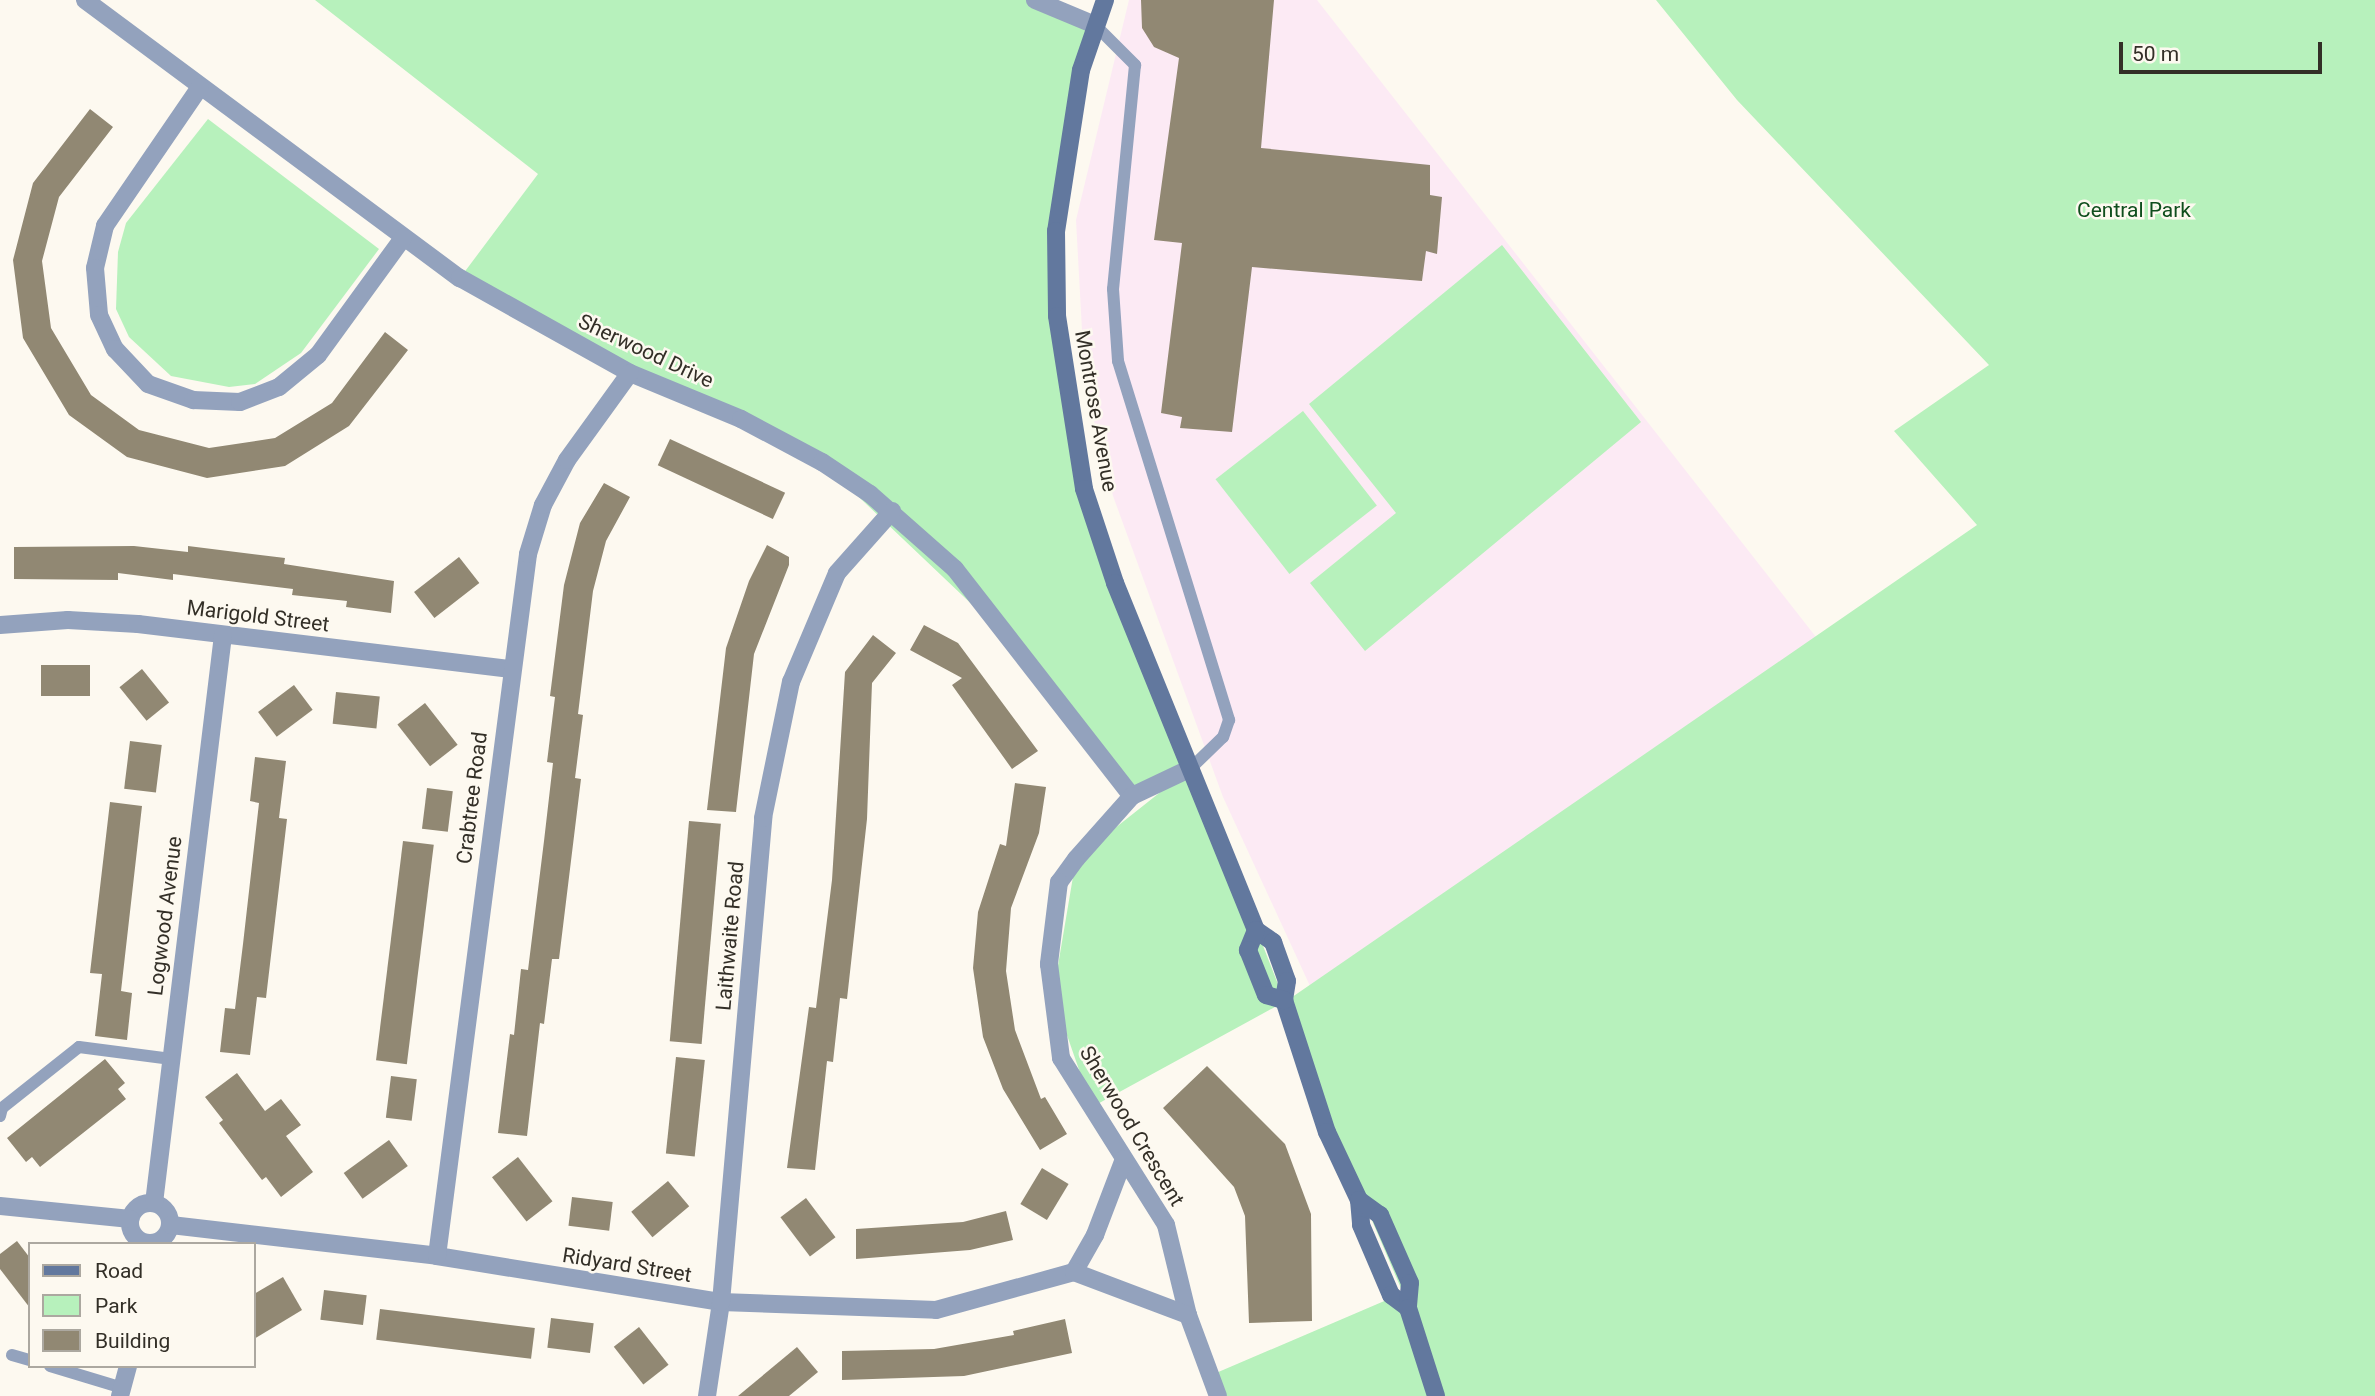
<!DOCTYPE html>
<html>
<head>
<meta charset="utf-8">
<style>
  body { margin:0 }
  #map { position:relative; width:2375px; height:1396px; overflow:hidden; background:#fdf9f0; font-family:Roboto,sans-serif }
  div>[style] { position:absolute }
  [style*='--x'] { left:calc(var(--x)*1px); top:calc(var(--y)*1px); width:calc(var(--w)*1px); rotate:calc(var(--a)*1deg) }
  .education>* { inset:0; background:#fceaf4 }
  .green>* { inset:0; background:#b7f1bc; transform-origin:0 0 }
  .building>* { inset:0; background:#918873; transform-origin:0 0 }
  .lane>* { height:12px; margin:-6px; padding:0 6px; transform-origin:6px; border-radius:6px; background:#93a2bd }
  .street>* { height:18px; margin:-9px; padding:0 9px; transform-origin:9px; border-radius:9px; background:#93a2bd }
  .street>.ring { margin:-9px; padding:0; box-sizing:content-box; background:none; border:18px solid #93a2bd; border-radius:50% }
  .secondary>* { height:18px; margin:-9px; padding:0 9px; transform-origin:9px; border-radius:9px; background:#62789e }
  span { translate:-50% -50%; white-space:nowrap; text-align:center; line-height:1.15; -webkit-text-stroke:5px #fdf9f0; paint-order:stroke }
  .park-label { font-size:21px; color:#0f4e1d }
  .street-label { font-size:21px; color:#332f27 }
  .legend { position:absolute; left:28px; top:1242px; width:228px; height:126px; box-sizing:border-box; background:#fdf9f0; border:2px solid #aca8a0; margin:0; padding:9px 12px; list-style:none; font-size:21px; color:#332f27 }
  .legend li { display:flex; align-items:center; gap:14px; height:35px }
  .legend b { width:35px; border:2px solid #aca8a0 }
  .scale { position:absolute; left:2119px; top:42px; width:203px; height:32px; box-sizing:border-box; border:4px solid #332f27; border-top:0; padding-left:9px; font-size:21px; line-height:24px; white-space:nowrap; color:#332f27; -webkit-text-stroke:5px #fdf9f0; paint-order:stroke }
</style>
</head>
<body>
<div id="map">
  <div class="education">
    <i style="clip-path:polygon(1129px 0,1317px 0,1816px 637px,1310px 986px,1223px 797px,1113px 496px,1085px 385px,1076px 220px)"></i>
  </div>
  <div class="green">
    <i style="clip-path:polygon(315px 0,1053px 0,1095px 25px,1056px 231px,1084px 489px,1285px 1002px,1977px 525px,1894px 431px,1989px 365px,1737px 100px,1656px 0,2375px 0,2375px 1396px,1221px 1396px,1209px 1376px,1403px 1293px,1309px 1073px,1284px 1002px,1092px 1107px,1053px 995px,1076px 859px,1187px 771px,1132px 796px,1023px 653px,822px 462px,460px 278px,538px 174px)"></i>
    <i style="clip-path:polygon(208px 119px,379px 249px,301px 353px,255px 384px,229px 387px,171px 376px,129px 337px,116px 309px,118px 252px,126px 223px)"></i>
    <i style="clip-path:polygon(1502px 245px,1641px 422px,1365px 651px,1310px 583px,1396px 513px,1309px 404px)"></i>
    <i style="left:1303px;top:411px;width:120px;height:111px;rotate:52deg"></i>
  </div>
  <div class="building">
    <i style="clip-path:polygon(1141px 0,1274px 0,1261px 148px,1430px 165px,1430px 195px,1442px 197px,1437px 254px,1426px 251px,1422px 281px,1252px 267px,1232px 432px,1180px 428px,1182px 417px,1161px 413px,1182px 243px,1154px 240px,1179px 58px,1154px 47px,1142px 28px)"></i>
    <i style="clip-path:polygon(90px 109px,113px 127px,59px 197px,42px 261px,51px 328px,91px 395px,139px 430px,209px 448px,275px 438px,332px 403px,385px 332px,408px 350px,349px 426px,285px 466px,207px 478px,127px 457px,69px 415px,23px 338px,13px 260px,33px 183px)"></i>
    <i style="left:670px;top:439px;width:127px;height:29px;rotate:25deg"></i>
    <i style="clip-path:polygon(604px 483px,630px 497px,606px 541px,593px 591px,578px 714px,583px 715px,575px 778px,581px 779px,559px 959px,552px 959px,544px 1024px,540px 1023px,527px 1136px,498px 1133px,510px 1034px,514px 1035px,521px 969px,528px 970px,544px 841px,553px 763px,547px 762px,555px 697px,550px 696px,564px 585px,580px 523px)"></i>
    <i style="clip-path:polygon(767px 545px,789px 557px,789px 565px,754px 654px,736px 812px,707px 810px,726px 648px,749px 581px)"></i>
    <i style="clip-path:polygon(134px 546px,188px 552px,188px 546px,285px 558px,284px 564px,394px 581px,391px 613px,346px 607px,347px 601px,292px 595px,293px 589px,173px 574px,173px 580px,118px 573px,118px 580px,14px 579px,14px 547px)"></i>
    <i style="left:459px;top:557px;width:33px;height:57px;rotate:52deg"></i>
    <i style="clip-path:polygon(924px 625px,958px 643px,1038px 751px,1012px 769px,952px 685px,962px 678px,910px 650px)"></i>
    <i style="clip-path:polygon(873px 635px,896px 653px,872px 683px,867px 819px,847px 999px,840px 998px,833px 1062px,827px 1061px,815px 1170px,787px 1168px,809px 1007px,816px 1008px,832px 880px,845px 672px)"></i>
    <i style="left:41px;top:665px;width:49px;height:31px"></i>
    <i style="left:142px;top:669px;width:43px;height:29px;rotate:51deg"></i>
    <i style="left:294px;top:685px;width:31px;height:45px;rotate:53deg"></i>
    <i style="left:336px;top:692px;width:44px;height:32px;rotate:6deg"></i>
    <i style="left:425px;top:703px;width:53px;height:35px;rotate:52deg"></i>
    <i style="left:130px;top:741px;width:32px;height:48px;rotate:7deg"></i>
    <i style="clip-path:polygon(255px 757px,286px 761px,279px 818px,287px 819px,266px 998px,257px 997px,250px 1055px,220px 1052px,225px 1008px,235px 1009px,243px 944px,259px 803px,250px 801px)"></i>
    <i style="clip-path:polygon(1015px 783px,1046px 787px,1039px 833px,1011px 908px,1006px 971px,1015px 1030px,1041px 1099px,1045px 1097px,1067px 1134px,1040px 1150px,1003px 1089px,983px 1037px,973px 968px,978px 912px,1000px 844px,1006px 846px)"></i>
    <i style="left:427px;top:788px;width:26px;height:41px;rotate:7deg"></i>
    <i style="clip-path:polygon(110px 802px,142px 806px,121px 991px,132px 993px,127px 1040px,95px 1036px,102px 974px,90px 973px)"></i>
    <i style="left:689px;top:821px;width:32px;height:221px;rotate:5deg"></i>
    <i style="left:403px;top:841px;width:31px;height:221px;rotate:7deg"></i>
    <i style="left:676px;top:1057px;width:29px;height:97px;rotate:6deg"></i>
    <i style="clip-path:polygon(105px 1059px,125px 1083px,118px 1089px,126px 1099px,40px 1167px,32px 1157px,26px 1162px,7px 1138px)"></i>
    <i style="clip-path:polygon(1207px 1066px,1285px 1144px,1311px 1214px,1312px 1321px,1249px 1323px,1245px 1216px,1234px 1187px,1163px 1108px)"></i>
    <i style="clip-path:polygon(237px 1073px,265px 1111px,281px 1099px,301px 1125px,286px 1136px,313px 1172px,281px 1197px,266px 1177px,262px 1180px,219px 1123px,223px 1120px,205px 1097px)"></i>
    <i style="left:391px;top:1076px;width:26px;height:42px;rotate:7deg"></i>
    <i style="left:389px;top:1140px;width:32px;height:56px;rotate:54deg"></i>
    <i style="left:518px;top:1157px;width:56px;height:33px;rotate:52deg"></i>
    <i style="left:1042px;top:1168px;width:31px;height:42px;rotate:31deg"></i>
    <i style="left:668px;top:1181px;width:33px;height:48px;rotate:50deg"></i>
    <i style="left:572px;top:1197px;width:41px;height:29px;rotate:7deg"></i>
    <i style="left:806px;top:1198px;width:49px;height:32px;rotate:53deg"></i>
    <i style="clip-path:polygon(1006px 1211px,1013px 1240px,970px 1250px,856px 1259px,856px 1229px,963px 1222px)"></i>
    <i style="clip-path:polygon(17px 1241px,30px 1258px,30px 1308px,0 1269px,0 1254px)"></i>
    <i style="clip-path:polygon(283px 1277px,302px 1310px,254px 1339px,254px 1294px)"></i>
    <i style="left:324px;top:1290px;width:43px;height:30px;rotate:7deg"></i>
    <i style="left:380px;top:1309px;width:156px;height:31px;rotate:7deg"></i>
    <i style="left:551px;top:1318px;width:43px;height:30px;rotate:7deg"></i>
    <i style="clip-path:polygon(1065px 1319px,1072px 1353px,964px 1376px,842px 1380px,842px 1351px,934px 1349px,1014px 1335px,1013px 1331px)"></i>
    <i style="left:639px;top:1327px;width:48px;height:32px;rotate:52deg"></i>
    <i style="clip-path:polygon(797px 1347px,818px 1372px,789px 1396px,738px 1396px)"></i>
  </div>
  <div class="lane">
    <i style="--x:1095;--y:25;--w:57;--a:45"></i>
    <i style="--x:1135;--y:65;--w:225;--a:95.6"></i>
    <i style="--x:1113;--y:289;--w:72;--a:86"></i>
    <i style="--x:1118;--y:361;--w:376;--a:72.8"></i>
    <i style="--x:1229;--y:720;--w:18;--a:109"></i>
    <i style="--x:1223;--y:737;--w:45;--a:135.9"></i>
    <i style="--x:0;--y:1116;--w:8;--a:-76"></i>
    <i style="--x:2;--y:1108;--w:98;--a:-38.4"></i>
    <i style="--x:79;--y:1047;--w:93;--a:7.4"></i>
    <i style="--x:12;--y:1355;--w:19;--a:16"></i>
    <i style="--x:50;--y:1366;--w:76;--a:16.8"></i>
  </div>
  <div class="street">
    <i style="--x:85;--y:0;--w:467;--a:36.6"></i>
    <i style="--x:460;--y:278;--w:195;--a:29.2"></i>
    <i style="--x:630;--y:373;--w:120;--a:22.5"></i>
    <i style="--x:741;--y:419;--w:92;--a:28"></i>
    <i style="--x:822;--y:462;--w:58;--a:33.7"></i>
    <i style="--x:870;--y:494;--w:113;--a:41.4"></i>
    <i style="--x:955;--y:569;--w:288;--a:52.1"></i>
    <i style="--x:1035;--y:0;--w:65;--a:22.6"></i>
    <i style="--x:200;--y:87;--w:168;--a:124.4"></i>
    <i style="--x:105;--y:226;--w:43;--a:103.4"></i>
    <i style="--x:95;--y:268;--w:47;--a:85.1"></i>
    <i style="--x:99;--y:315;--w:38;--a:65"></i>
    <i style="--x:115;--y:349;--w:48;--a:46.7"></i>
    <i style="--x:148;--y:384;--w:48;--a:19.6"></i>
    <i style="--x:193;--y:400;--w:47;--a:2.4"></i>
    <i style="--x:240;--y:402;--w:42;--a:-21"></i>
    <i style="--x:279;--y:387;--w:50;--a:-39.4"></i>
    <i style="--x:318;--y:355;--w:145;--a:-54"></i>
    <i style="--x:0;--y:625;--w:68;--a:-4.2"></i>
    <i style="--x:68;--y:620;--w:70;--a:3.3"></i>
    <i style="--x:138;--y:624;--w:376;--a:6.9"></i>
    <i style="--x:1191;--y:768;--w:65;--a:154.6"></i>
    <i style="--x:1132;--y:796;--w:84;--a:131.6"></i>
    <i style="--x:1076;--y:859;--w:29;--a:126"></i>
    <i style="--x:1059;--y:882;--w:83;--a:97"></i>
    <i style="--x:1049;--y:964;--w:95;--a:82.7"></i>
    <i style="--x:1061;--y:1058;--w:197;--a:57.8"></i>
    <i style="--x:1166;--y:1225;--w:93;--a:76.3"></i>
    <i style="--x:1188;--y:1315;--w:86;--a:69.7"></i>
    <i class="ring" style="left:130px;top:1203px;width:22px;height:22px"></i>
    <i style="--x:154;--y:1203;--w:572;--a:-83.07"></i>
    <i style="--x:0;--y:1206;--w:131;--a:5.7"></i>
    <i style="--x:171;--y:1225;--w:268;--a:6.6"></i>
    <i style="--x:437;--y:1256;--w:288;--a:9.2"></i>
    <i style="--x:721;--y:1302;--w:215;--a:2.1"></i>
    <i style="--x:936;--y:1310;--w:143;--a:-15.4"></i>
    <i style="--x:1074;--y:1272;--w:43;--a:-60.4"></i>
    <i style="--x:1095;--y:1235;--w:81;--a:-69.1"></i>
    <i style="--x:437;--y:1256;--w:708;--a:-82.61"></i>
    <i style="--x:528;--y:554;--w:51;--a:-73"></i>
    <i style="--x:543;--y:505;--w:51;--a:-61.9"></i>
    <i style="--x:567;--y:460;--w:107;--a:-54.1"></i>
    <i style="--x:1074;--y:1272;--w:122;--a:20.7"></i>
    <i style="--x:120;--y:1396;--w:31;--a:-75"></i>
    <i style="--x:707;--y:1396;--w:95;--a:-81.5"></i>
    <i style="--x:721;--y:1302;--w:486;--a:-85"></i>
    <i style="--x:763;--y:818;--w:139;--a:-78.4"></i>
    <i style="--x:791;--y:682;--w:118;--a:-67.1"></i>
    <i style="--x:837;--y:573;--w:83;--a:-48.4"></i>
  </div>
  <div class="secondary">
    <i style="--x:1105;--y:0;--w:74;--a:108.9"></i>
    <i style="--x:1081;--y:70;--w:163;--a:98.8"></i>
    <i style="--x:1056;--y:231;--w:85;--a:89.3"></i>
    <i style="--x:1057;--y:316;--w:175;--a:81.1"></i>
    <i style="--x:1084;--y:489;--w:99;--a:71.7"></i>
    <i style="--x:1115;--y:583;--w:375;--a:67.9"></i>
    <i style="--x:1256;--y:930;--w:21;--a:35"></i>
    <i style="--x:1273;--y:942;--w:41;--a:70.3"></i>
    <i style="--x:1287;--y:981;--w:19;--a:99"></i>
    <i style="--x:1284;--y:1000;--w:139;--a:72"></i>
    <i style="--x:1327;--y:1132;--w:75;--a:64.8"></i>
    <i style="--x:1359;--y:1200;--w:25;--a:85"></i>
    <i style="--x:1361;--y:1225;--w:76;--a:66.8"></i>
    <i style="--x:1391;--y:1295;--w:21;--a:37"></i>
    <i style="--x:1256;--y:930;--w:22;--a:112"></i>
    <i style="--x:1248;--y:950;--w:48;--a:68.2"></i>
    <i style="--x:1266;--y:995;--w:19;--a:16"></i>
    <i style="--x:1359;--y:1200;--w:26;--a:36"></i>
    <i style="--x:1380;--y:1215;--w:74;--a:66.2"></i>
    <i style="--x:1410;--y:1283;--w:25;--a:95"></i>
    <i style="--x:1408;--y:1308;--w:92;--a:72.3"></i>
  </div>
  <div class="park-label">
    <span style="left:2134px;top:210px">Central Park</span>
  </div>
  <div class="street-label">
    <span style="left:646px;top:351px;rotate:25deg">Sherwood Drive</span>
    <span style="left:1096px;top:411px;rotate:80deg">Montrose Avenue</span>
    <span style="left:258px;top:616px;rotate:7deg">Marigold Street</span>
    <span style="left:472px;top:798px;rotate:-83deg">Crabtree Road</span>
    <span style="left:165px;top:916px;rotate:-83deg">Logwood Avenue</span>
    <span style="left:730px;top:936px;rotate:-85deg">Laithwaite Road</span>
    <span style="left:1132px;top:1126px;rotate:59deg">Sherwood Crescent</span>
    <span style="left:627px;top:1265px;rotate:9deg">Ridyard Street</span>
  </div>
  <ul class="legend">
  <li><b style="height:9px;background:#62789e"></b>Road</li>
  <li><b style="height:19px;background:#b7f1bc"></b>Park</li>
  <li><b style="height:19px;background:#918873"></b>Building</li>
  </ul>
  <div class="scale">50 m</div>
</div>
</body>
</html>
